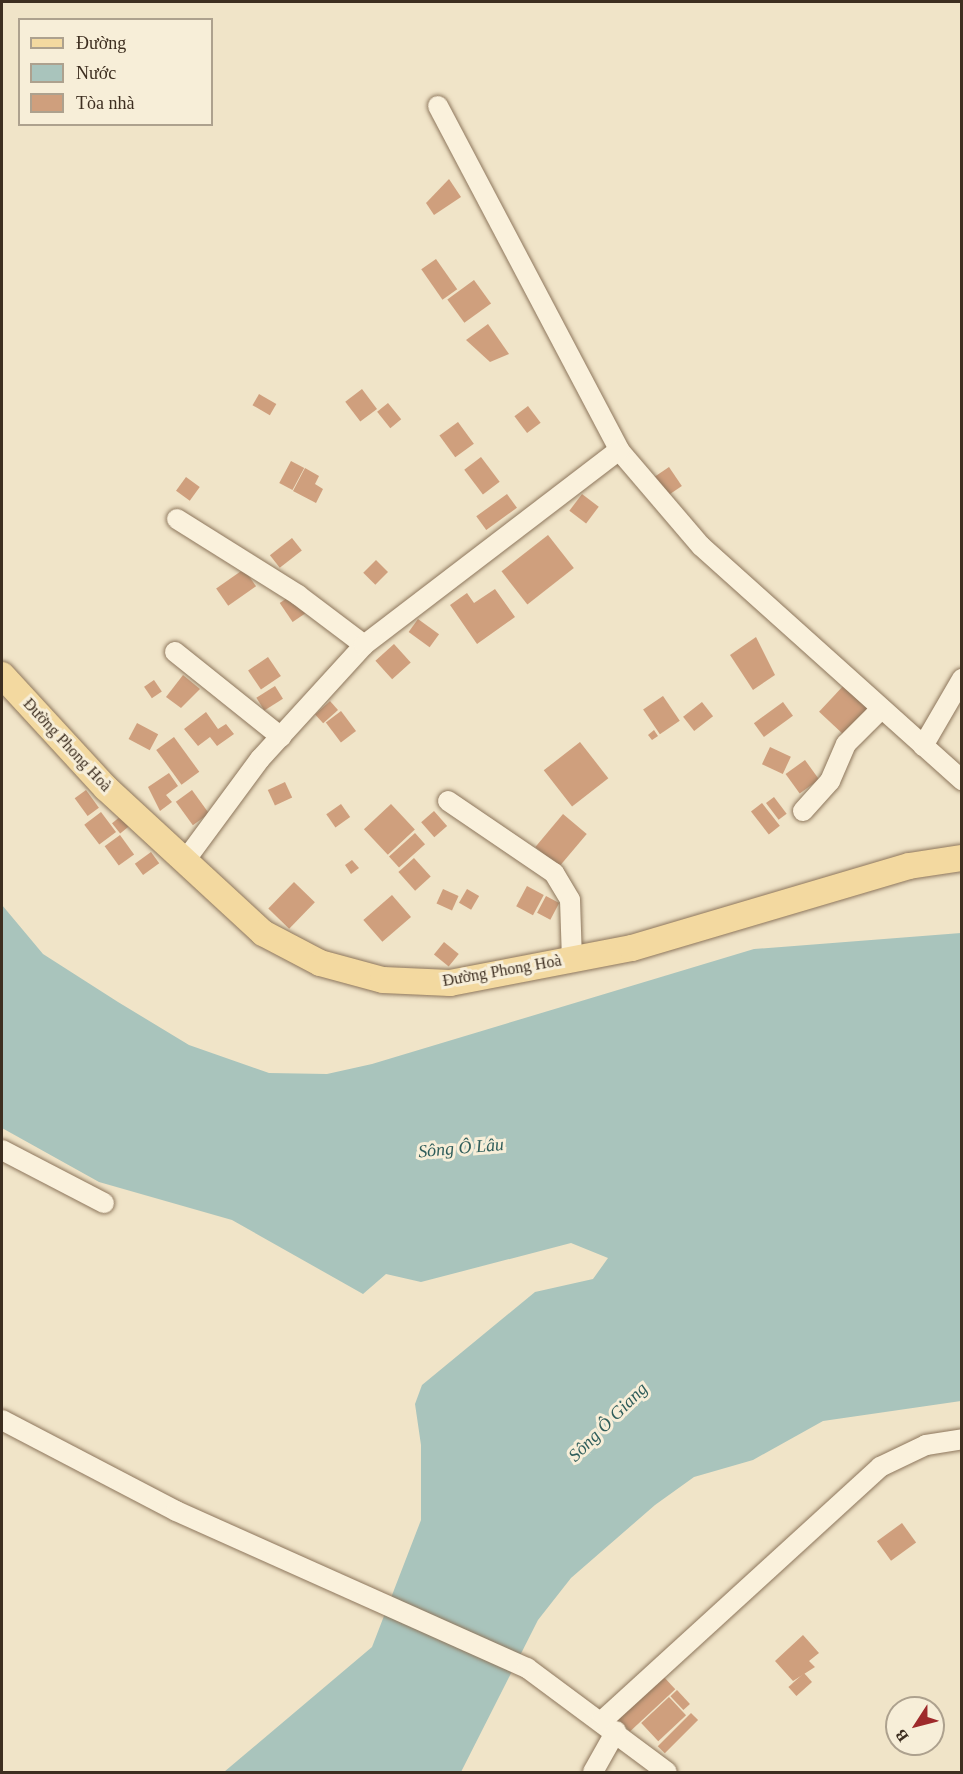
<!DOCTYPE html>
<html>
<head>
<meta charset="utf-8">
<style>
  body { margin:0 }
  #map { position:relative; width:963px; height:1774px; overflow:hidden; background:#f0e4c8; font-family:"Times New Roman",serif }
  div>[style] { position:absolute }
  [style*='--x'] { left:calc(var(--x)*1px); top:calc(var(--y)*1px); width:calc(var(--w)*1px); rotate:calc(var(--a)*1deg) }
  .water>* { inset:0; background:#a9c4bc }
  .building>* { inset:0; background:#cf9f7d; transform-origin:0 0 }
  .roads { filter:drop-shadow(0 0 2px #8d765c) drop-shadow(0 0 2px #8d765c) }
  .minor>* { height:20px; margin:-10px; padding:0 10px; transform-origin:10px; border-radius:10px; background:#faf1dc }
  .major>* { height:26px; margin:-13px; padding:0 13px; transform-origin:13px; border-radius:13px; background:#f3d9a0 }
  span { translate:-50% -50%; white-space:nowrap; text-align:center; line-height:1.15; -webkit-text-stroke:6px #f7eed8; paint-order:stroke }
  .street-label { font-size:16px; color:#3d2e20 }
  .water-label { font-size:18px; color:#2f5d5a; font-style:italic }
  .frame { position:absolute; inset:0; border:3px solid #3d2e20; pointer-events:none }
  .legend { position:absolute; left:18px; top:18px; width:195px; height:108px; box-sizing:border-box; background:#f7eed8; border:2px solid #ada18e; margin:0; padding:8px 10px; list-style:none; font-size:18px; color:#3d2e20 }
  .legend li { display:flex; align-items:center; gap:12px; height:30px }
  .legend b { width:30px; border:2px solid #ada18e }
  .north { position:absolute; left:885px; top:1696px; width:60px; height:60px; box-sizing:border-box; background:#f7eed8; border:2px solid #ada18e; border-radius:50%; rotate:234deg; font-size:16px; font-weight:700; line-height:24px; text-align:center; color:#3d2e20 }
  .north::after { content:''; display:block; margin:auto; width:21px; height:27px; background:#9e2a2b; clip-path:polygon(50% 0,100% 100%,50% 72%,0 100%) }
</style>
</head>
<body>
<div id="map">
  <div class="water">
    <i style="clip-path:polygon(2px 905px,43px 954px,118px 1002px,189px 1045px,269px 1073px,327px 1074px,372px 1064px,754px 949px,961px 933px,961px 1401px,823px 1421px,753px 1460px,694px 1477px,655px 1505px,571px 1578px,538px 1620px,461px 1772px,224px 1772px,372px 1647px,421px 1520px,421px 1445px,415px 1404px,422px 1385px,535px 1292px,593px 1279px,608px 1258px,571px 1243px,421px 1282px,386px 1274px,363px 1294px,232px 1220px,99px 1182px,2px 1128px)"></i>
  </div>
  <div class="building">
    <i style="clip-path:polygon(449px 179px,461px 197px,434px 215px,426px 203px)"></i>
    <i style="left:436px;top:259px;width:37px;height:18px;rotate:55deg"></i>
    <i style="left:474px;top:280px;width:29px;height:33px;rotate:54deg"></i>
    <i style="clip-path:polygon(488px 324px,509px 354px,490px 362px,466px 340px)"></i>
    <i style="left:362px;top:389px;width:25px;height:21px;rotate:53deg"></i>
    <i style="left:259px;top:394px;width:20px;height:13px;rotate:30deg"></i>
    <i style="left:388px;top:403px;width:21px;height:14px;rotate:51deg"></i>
    <i style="left:528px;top:406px;width:21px;height:17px;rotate:53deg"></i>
    <i style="left:458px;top:422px;width:27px;height:23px;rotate:54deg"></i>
    <i style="left:481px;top:457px;width:31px;height:21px;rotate:53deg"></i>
    <i style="left:291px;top:461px;width:15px;height:25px;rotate:28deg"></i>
    <i style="left:669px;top:467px;width:23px;height:20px;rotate:56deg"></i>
    <i style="clip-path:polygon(305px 468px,319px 476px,315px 484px,323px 489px,316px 503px,293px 491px)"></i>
    <i style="left:186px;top:477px;width:17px;height:17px;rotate:36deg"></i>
    <i style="left:507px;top:494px;width:17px;height:38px;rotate:54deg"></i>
    <i style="left:582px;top:494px;width:21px;height:21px;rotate:37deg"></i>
    <i style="left:548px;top:535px;width:42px;height:59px;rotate:52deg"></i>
    <i style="left:292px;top:538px;width:16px;height:28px;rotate:52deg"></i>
    <i style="left:376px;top:560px;width:17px;height:18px;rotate:45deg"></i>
    <i style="left:244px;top:569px;width:21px;height:34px;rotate:55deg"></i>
    <i style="clip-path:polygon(495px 589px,515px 617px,477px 644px,450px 605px,467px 593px,474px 603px)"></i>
    <i style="left:293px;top:594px;width:23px;height:16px;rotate:56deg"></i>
    <i style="left:418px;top:619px;width:26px;height:16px;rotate:36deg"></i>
    <i style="clip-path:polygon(756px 637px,775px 675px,753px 690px,730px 655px)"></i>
    <i style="left:394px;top:644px;width:25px;height:25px;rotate:48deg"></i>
    <i style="left:268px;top:657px;width:23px;height:24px;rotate:56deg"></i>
    <i style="clip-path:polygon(183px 675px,200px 689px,181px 708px,166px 697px)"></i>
    <i style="left:154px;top:680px;width:14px;height:12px;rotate:56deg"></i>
    <i style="left:845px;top:684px;width:37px;height:38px;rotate:43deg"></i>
    <i style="left:275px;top:686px;width:15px;height:22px;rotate:58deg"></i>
    <i style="left:663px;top:696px;width:30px;height:24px;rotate:56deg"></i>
    <i style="left:330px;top:701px;width:12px;height:20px;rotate:48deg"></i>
    <i style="left:702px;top:702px;width:18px;height:24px;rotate:52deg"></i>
    <i style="left:783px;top:702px;width:17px;height:36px;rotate:54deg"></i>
    <i style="left:341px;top:711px;width:25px;height:19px;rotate:53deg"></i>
    <i style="clip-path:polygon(206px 712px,218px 729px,226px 724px,234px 734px,217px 746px,210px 737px,198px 746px,184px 729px)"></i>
    <i style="left:137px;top:723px;width:24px;height:18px;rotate:28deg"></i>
    <i style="clip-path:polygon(654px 730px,658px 736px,652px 740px,648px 735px)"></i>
    <i style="left:174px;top:737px;width:43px;height:22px;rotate:54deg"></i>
    <i style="left:580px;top:742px;width:46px;height:46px;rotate:52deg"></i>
    <i style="left:770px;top:747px;width:23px;height:19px;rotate:25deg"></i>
    <i style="left:805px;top:760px;width:24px;height:24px;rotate:54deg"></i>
    <i style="clip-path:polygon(169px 773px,178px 786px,166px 795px,172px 802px,160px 811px,148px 787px)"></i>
    <i style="left:285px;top:782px;width:17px;height:19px;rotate:65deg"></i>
    <i style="left:86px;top:790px;width:22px;height:14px;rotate:54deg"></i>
    <i style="left:192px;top:790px;width:29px;height:20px;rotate:54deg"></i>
    <i style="left:774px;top:797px;width:21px;height:10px;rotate:53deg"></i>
    <i style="left:762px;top:803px;width:29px;height:14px;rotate:52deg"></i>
    <i style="left:341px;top:804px;width:16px;height:18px;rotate:55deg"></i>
    <i style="left:391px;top:804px;width:35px;height:37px;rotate:47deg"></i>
    <i style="left:434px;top:811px;width:20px;height:17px;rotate:49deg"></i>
    <i style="left:101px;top:812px;width:25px;height:21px;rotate:53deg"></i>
    <i style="left:126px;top:812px;width:13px;height:18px;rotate:51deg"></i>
    <i style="left:563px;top:814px;width:31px;height:43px;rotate:40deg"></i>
    <i style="left:415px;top:833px;width:15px;height:35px;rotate:48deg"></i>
    <i style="left:120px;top:835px;width:24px;height:19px;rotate:54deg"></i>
    <i style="left:151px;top:852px;width:14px;height:20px;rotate:54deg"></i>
    <i style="left:414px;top:858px;width:25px;height:21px;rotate:48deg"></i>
    <i style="clip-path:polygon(352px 860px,359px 868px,351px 874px,345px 865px)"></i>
    <i style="left:294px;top:882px;width:29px;height:37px;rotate:44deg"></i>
    <i style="left:527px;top:886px;width:19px;height:23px;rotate:28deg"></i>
    <i style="left:443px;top:889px;width:17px;height:16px;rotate:24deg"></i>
    <i style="left:467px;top:889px;width:14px;height:16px;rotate:30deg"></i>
    <i style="left:392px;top:895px;width:29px;height:38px;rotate:49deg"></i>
    <i style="left:546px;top:896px;width:15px;height:19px;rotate:28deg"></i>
    <i style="left:444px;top:942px;width:19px;height:16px;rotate:39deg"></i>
    <i style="left:902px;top:1523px;width:24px;height:31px;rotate:54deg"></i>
    <i style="clip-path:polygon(803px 1635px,819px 1653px,809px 1661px,815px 1667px,793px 1681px,775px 1661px)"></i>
    <i style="left:804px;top:1673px;width:12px;height:21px;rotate:48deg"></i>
    <i style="left:663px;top:1676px;width:18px;height:62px;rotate:47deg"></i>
    <i style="left:677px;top:1690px;width:19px;height:9px;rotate:47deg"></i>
    <i style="left:669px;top:1697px;width:25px;height:38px;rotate:47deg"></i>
    <i style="left:691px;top:1713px;width:10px;height:47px;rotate:45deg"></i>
  </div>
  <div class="roads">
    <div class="minor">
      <i style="--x:438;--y:106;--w:389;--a:62.2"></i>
      <i style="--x:619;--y:450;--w:126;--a:49.5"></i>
      <i style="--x:701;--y:546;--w:351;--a:41.9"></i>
      <i style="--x:177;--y:519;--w:143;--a:32.1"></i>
      <i style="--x:298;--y:595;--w:83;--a:37.1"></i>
      <i style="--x:175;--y:652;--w:136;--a:38.7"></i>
      <i style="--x:923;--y:746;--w:78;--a:-59.8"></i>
      <i style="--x:448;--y:801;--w:128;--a:34.2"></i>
      <i style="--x:554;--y:873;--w:31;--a:59"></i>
      <i style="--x:570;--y:900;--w:59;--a:88.1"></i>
      <i style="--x:803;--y:811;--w:40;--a:-48"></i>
      <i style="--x:830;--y:781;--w:40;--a:-66.6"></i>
      <i style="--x:846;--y:744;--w:49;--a:-45"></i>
      <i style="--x:184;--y:862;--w:128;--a:-53.6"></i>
      <i style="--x:260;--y:759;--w:154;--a:-47.6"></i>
      <i style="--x:364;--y:645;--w:321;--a:-37.4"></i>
      <i style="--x:2;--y:1150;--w:115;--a:27.5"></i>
      <i style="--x:2;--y:1420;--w:196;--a:27.6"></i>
      <i style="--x:176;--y:1511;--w:385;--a:24.1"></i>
      <i style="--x:527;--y:1668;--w:174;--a:36.6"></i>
      <i style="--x:602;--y:1721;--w:377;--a:-42.4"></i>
      <i style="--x:880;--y:1467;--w:51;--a:-25.6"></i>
      <i style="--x:926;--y:1445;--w:36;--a:-9"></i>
      <i style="--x:593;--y:1772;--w:47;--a:-60.7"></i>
    </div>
    <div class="major">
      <i style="--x:2;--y:675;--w:154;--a:47.4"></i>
      <i style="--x:106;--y:788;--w:214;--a:42.7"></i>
      <i style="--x:263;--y:933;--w:64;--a:27.8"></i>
      <i style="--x:320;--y:963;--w:65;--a:15.1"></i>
      <i style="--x:383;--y:980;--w:67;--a:2.6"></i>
      <i style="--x:450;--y:983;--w:185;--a:-10.9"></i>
      <i style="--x:632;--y:948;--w:289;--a:-16.5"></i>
      <i style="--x:909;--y:866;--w:54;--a:-8.6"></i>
    </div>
  </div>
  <div class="street-label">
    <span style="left:67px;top:745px;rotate:47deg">Đường Phong Hoà</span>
    <span style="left:502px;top:971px;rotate:-10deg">Đường Phong Hoà</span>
  </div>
  <div class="water-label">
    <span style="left:461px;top:1148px;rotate:-5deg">Sông Ô Lâu</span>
    <span style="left:608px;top:1422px;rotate:-45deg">Sông Ô Giang</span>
  </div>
  <div class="frame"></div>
  <ul class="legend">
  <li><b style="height:8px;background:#f3d9a0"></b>Đường</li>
  <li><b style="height:16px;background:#a9c4bc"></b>Nước</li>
  <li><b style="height:16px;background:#cf9f7d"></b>Tòa nhà</li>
  </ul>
  <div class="north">B</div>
</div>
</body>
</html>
